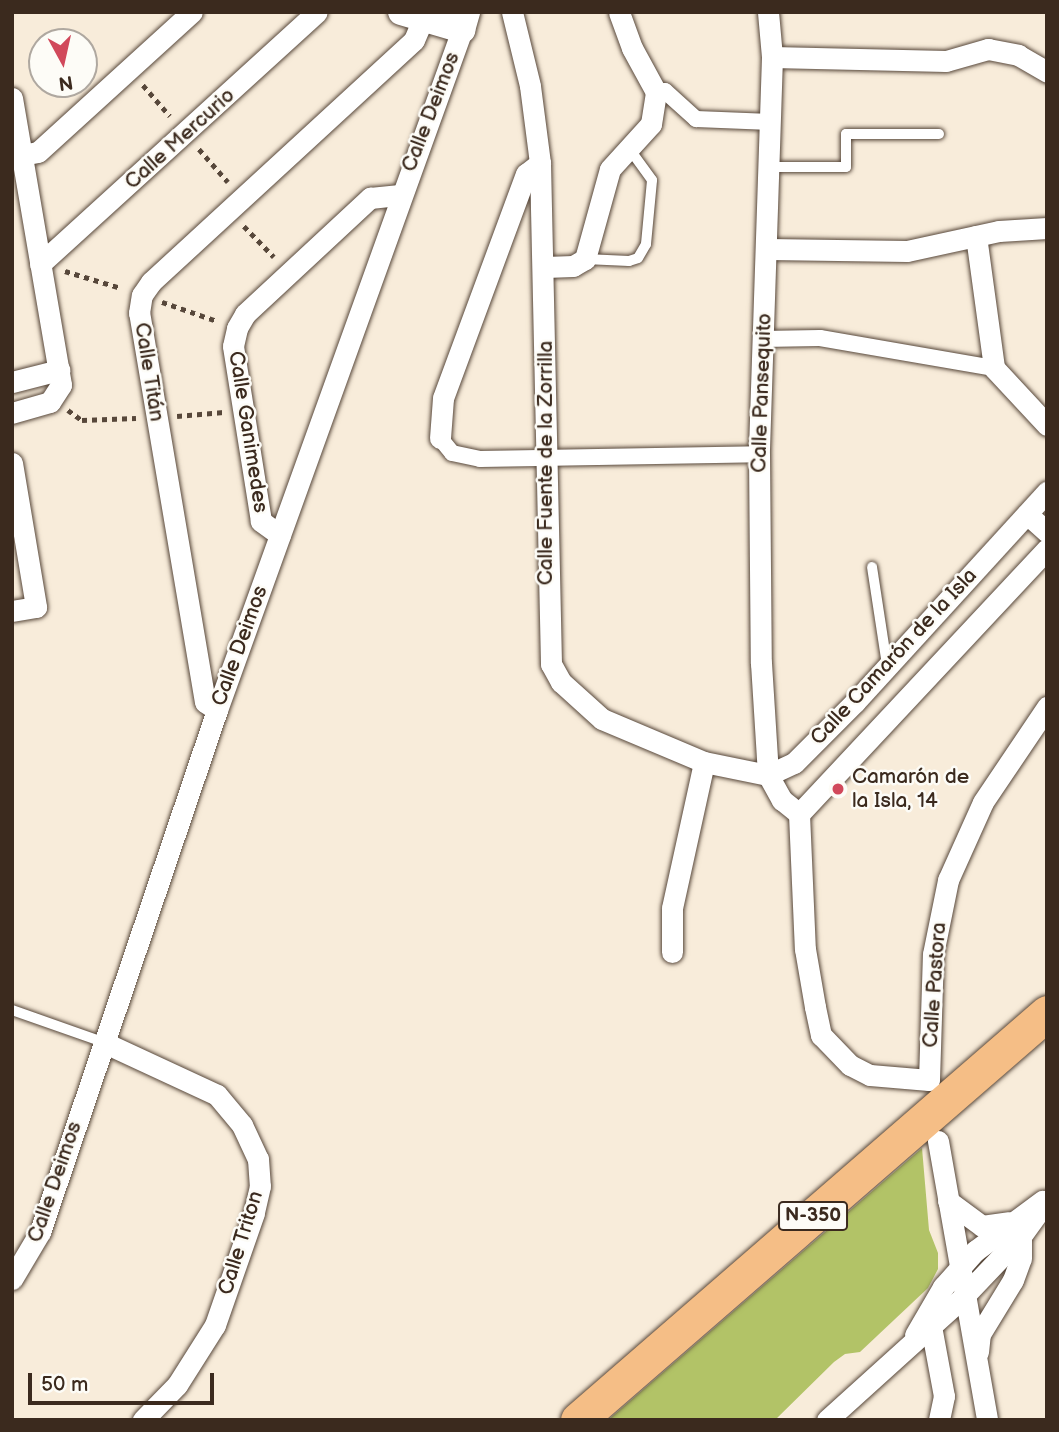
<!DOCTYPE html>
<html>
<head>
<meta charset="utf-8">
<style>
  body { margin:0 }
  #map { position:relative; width:1059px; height:1432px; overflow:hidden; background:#f8ecda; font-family:"Balsamiq Sans",sans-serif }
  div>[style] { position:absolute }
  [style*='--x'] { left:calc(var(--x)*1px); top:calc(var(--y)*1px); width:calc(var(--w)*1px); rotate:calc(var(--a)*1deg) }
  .green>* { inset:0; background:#b2c367 }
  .path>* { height:4.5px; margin-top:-2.25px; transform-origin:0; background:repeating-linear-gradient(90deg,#57473a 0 5px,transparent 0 10px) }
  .roads { filter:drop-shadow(0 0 2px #57473a) drop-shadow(0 0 2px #57473a) }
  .service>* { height:10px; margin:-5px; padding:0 5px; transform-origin:5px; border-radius:5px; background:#fff }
  .pedestrian>* { height:16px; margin:-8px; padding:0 8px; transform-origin:8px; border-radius:8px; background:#fff }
  .minor>* { height:21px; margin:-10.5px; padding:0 10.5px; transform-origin:10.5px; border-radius:10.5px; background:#fff }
  .tertiary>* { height:26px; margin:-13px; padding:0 13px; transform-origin:13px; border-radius:13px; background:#fff }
  .trunk>* { height:35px; margin:-17.5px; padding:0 17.5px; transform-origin:17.5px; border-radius:17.5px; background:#f5be86 }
  .dots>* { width:19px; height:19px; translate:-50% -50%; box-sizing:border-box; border:4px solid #fdfcf7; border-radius:50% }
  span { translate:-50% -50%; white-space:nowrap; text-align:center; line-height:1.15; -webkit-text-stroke:5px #fdfcf7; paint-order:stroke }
  .shield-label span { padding:2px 5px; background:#fdfcf7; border:2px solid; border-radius:5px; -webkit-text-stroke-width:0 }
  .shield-label { font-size:19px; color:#3b2a1e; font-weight:700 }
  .street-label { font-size:21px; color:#3b2a1e }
  .poi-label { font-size:21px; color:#3b2a1e }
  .left { translate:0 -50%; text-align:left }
  .frame { position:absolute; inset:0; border:14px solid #3b2a1e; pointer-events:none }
  .north { position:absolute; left:28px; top:28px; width:70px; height:70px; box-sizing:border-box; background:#fdfcf7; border:2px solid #afa8a0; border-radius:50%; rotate:172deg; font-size:19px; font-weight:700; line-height:28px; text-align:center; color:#3b2a1e }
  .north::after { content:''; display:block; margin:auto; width:24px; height:32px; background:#d1495b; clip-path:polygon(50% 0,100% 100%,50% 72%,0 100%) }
  .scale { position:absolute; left:28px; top:1373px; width:186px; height:32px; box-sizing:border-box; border:4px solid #3b2a1e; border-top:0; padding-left:9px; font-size:21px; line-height:24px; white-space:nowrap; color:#3b2a1e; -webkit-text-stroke:5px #fdfcf7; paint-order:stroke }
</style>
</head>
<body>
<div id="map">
  <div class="green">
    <i style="clip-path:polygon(922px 1148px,929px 1230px,938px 1253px,938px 1269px,928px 1288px,860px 1352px,845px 1354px,834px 1362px,775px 1420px,608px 1420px)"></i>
  </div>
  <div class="path">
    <i style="--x:143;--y:85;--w:41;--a:48.9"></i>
    <i style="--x:199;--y:149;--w:44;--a:48.7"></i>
    <i style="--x:244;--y:226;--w:43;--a:45.9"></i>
    <i style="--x:65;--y:271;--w:59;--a:16.9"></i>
    <i style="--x:162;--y:302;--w:58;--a:19.1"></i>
    <i style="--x:68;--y:410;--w:17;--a:36"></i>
    <i style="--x:82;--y:420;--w:54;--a:-2.1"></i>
    <i style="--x:177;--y:416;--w:47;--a:-4.9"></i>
  </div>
  <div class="roads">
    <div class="service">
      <i style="--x:770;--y:167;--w:76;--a:0"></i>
      <i style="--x:846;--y:167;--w:33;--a:-90"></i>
      <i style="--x:846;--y:134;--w:93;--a:0"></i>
      <i style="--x:585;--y:259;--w:44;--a:2.6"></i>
      <i style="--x:629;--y:261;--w:9;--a:-18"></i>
      <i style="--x:638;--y:258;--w:16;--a:-60"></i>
      <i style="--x:646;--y:244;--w:64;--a:-84.6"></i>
      <i style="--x:652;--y:180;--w:36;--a:-126"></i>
      <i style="--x:872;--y:567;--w:99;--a:81.3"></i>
      <i style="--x:12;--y:1010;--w:96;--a:19.4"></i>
    </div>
    <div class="pedestrian">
      <i style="--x:656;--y:92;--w:9;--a:-6"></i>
      <i style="--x:665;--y:91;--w:42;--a:42.1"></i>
      <i style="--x:696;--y:119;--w:75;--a:2.3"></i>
      <i style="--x:762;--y:339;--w:58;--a:-1"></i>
      <i style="--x:820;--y:338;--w:177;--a:9.8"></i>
      <i style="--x:440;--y:438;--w:19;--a:51"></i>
      <i style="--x:452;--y:453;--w:29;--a:12"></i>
      <i style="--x:480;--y:459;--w:279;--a:-1"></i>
    </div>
    <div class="minor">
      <i style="--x:512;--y:12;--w:76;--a:76.3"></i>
      <i style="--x:530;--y:86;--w:78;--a:82.6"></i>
      <i style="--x:540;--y:163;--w:501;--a:88.74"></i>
      <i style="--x:551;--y:664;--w:21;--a:61"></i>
      <i style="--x:561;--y:682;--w:55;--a:42.1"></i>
      <i style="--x:602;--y:719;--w:111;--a:22.9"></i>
      <i style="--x:704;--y:762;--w:65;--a:11.5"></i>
      <i style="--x:768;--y:12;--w:45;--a:84.9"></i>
      <i style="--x:772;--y:57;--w:397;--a:91.9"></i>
      <i style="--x:759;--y:454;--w:209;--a:89.5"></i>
      <i style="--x:761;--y:663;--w:112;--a:86.4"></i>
      <i style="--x:768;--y:775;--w:29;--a:61"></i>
      <i style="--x:782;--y:800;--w:22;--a:39"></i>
      <i style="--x:772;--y:57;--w:174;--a:1.3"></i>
      <i style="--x:946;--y:61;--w:44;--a:-15.9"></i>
      <i style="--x:988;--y:49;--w:31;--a:11"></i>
      <i style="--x:1018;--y:55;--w:34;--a:30"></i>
      <i style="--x:12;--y:98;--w:291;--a:80.3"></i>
      <i style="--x:61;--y:385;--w:20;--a:123"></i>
      <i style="--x:50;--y:402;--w:40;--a:164"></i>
      <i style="--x:22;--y:155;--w:16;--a:-11"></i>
      <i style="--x:38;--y:152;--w:208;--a:-42.3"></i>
      <i style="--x:976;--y:236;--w:133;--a:82.2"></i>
      <i style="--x:994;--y:368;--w:78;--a:47.1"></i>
      <i style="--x:768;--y:249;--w:139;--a:0.8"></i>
      <i style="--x:907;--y:251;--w:94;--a:-12.3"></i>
      <i style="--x:999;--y:231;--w:48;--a:-3.6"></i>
      <i style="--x:40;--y:264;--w:374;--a:-42.3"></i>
      <i style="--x:545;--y:267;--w:28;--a:-2"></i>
      <i style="--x:573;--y:266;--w:14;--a:-30"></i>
      <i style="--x:585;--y:259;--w:93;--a:-74.5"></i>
      <i style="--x:610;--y:169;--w:61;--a:-47.7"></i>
      <i style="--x:651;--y:124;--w:32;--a:-81"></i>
      <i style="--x:656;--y:92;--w:50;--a:-118.6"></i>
      <i style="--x:632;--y:48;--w:38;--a:-110"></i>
      <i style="--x:12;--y:382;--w:49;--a:-14.3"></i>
      <i style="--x:440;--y:438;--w:40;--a:-85.7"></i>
      <i style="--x:443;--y:398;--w:239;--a:-69.7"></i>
      <i style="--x:526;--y:174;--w:18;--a:-38"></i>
      <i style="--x:12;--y:463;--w:146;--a:80.5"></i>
      <i style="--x:36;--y:607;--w:24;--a:171"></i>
      <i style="--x:1027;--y:514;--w:27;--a:42"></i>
      <i style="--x:280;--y:535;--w:24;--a:-144"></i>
      <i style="--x:261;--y:521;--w:177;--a:-99.1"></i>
      <i style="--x:233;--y:346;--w:18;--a:-77"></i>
      <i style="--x:237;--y:328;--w:16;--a:-60"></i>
      <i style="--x:245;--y:314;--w:171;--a:-42.9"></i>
      <i style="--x:370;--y:198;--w:30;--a:-6"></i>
      <i style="--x:1047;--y:549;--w:363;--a:133.1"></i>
      <i style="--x:799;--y:814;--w:135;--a:87.5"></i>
      <i style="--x:805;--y:949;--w:59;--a:80.2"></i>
      <i style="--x:815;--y:1007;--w:29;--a:78"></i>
      <i style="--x:821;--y:1035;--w:42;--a:46"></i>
      <i style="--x:850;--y:1065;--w:22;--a:27"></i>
      <i style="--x:870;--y:1075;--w:59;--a:4.8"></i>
      <i style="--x:929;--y:1080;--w:126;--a:-88.2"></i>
      <i style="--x:933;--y:954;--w:76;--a:-78.5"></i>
      <i style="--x:948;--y:880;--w:85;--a:-65.8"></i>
      <i style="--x:983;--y:802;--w:115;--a:-56"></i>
      <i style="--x:217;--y:710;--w:14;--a:-146"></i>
      <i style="--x:205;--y:702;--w:395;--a:-99.6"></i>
      <i style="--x:139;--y:313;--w:18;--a:-81"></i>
      <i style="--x:142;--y:295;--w:16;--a:-55"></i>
      <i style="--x:151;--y:282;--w:357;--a:-42.6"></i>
      <i style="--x:414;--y:40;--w:23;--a:-67"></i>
      <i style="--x:768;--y:775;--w:29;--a:-25"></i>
      <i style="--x:794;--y:763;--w:86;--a:-45"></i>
      <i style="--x:855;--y:702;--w:285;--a:-47.6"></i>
      <i style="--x:672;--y:952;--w:44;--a:-90"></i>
      <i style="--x:672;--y:908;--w:149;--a:-77.6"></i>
      <i style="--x:103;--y:1042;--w:126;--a:24.9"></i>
      <i style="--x:217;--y:1095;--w:39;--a:50"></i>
      <i style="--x:242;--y:1125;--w:38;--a:65"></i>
      <i style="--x:258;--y:1159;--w:27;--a:86"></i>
      <i style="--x:260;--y:1186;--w:28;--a:103"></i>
      <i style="--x:254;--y:1213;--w:119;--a:109.2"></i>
      <i style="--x:215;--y:1325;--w:71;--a:122.3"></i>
      <i style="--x:177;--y:1385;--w:49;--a:134.2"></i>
      <i style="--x:938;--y:1141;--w:283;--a:80"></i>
      <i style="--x:948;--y:1201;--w:42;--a:36.3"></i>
      <i style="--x:982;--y:1226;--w:27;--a:-8"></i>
      <i style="--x:12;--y:1279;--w:55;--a:-59.2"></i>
      <i style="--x:40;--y:1232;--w:551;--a:-71.27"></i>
      <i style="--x:217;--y:710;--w:723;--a:-70.19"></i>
      <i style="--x:931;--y:1326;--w:71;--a:79.5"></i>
      <i style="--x:944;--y:1396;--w:25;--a:102"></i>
      <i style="--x:915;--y:1335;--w:56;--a:-59.7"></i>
      <i style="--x:943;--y:1287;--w:48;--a:-48.4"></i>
      <i style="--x:975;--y:1251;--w:84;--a:-36.7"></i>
      <i style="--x:978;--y:1352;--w:18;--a:-84"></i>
      <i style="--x:980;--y:1334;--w:63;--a:-58.6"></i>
      <i style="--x:1013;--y:1280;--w:23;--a:-70"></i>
      <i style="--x:1021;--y:1258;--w:22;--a:-90"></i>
      <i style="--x:827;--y:1420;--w:185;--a:-42.1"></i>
      <i style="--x:964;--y:1296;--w:83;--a:-46.5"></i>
      <i style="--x:1021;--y:1236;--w:44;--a:-54.2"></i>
    </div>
    <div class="tertiary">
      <i style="--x:401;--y:12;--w:64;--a:16.4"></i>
      <i style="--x:462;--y:30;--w:19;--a:-74"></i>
    </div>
    <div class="trunk">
      <i style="--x:578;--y:1420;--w:621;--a:-40.95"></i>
    </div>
  </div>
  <div class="dots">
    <i style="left:838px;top:789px;background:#d1495b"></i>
  </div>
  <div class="shield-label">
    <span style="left:813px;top:1216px">N-350</span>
  </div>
  <div class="street-label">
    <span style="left:431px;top:112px;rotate:-69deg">Calle Deimos</span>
    <span style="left:180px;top:139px;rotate:-42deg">Calle Mercurio</span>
    <span style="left:149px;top:372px;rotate:81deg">Calle Titán</span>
    <span style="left:762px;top:393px;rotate:-88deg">Calle Pansequito</span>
    <span style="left:248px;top:432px;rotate:81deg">Calle Ganimedes</span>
    <span style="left:546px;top:463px;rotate:-90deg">Calle Fuente de la Zorrilla</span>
    <span style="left:240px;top:646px;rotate:-70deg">Calle Deimos</span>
    <span style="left:894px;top:657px;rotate:-47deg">Calle Camarón de la Isla</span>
    <span style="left:935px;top:985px;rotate:-86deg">Calle Pastora</span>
    <span style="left:55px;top:1182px;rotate:-71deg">Calle Deimos</span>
    <span style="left:241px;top:1243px;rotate:-73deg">Calle Triton</span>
  </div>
  <div class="poi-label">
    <span class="left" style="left:852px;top:789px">Camarón de<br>la Isla, 14</span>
  </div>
  <div class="frame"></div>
  <div class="north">N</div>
  <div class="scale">50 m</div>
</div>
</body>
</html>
